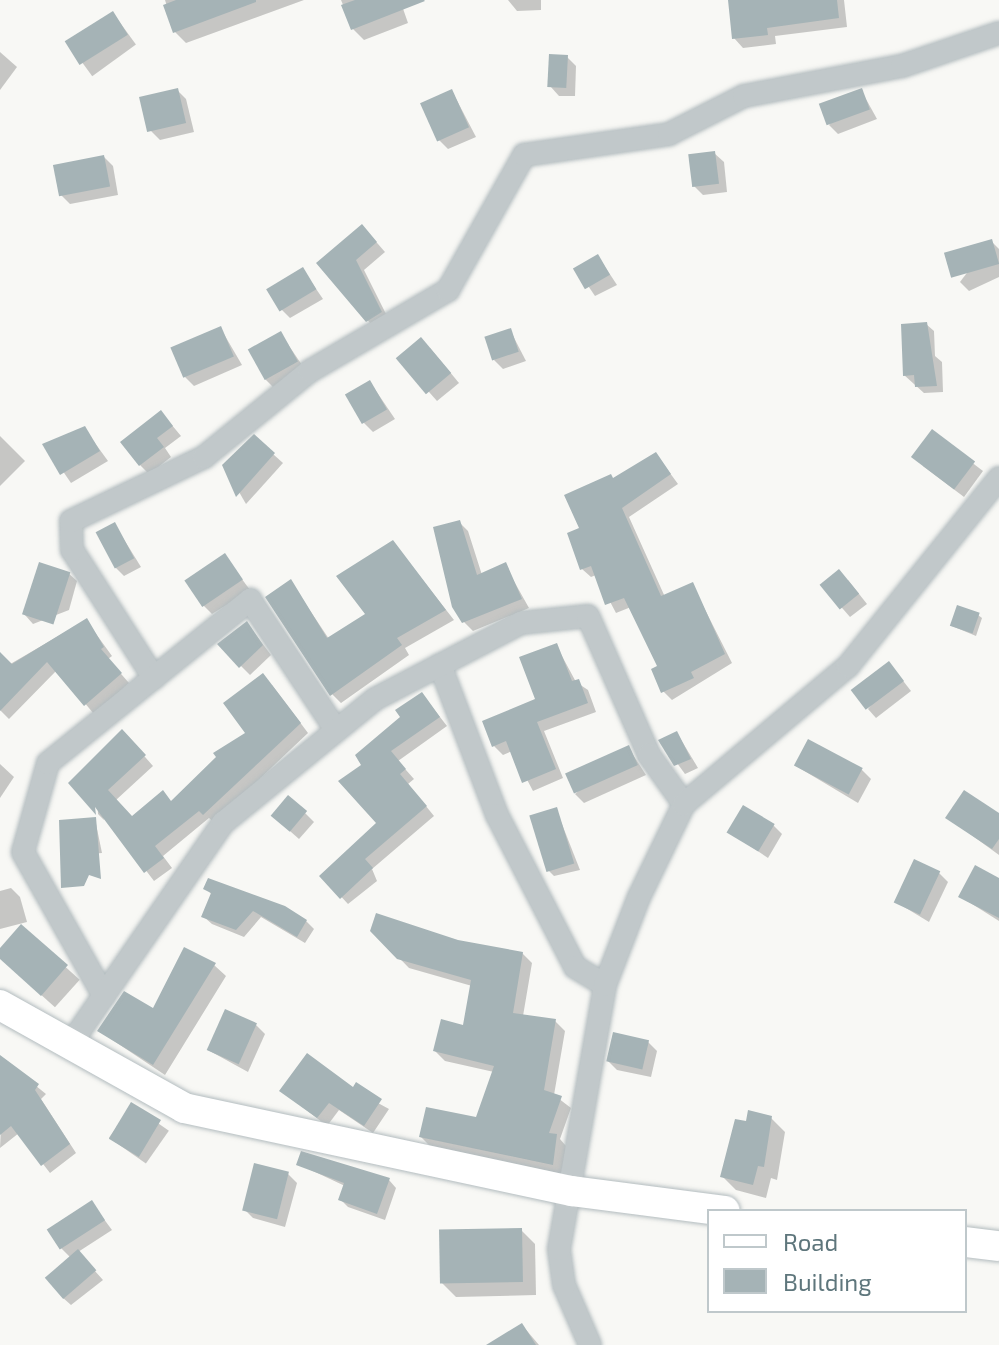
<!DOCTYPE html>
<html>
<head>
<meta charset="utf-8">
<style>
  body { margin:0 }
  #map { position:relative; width:999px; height:1345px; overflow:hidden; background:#f8f8f5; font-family:"Exo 2",sans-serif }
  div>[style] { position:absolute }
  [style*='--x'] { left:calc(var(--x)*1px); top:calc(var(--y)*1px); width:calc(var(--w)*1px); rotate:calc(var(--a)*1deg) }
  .shadow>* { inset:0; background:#0003; transform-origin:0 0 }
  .building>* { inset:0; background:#a5b3b6; transform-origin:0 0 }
  .roads { filter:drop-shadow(0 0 2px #b3bcbf) drop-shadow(0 0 2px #b3bcbf) }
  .street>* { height:22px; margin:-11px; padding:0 11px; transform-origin:11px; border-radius:11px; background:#c1c8ca }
  .secondary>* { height:30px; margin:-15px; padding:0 15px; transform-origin:15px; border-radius:15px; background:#fff }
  span { translate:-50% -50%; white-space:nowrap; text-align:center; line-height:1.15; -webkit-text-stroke:8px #fff; paint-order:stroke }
  .legend { position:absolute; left:707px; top:1209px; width:260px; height:104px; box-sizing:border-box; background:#fff; border:2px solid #bfc8cb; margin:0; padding:10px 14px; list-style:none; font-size:24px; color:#5e767c }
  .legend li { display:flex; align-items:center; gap:16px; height:40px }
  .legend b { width:40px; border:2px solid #bfc8cb }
</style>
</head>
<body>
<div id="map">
  <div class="shadow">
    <i style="clip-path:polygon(165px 0,304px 0,186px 43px,175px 32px)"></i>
    <i style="clip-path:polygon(341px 0,400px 0,408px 23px,364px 40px,353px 29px)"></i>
    <i style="clip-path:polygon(508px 0,541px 0,541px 10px,517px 11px)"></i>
    <i style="clip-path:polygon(730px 0,844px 0,847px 27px,775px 36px,776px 44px,743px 48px,734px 38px)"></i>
    <i style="left:113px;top:13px;width:39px;height:54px;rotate:54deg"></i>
    <i style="clip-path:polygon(0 52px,17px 67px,0 90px)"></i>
    <i style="clip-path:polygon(567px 57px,576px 66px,575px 96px,559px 96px,550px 86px)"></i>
    <i style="clip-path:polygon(177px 90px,186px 99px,194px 132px,160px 140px,151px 131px)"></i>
    <i style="clip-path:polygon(861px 90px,877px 119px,838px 134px,829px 125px)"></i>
    <i style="clip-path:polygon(452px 91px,476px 137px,448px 149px,439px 140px)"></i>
    <i style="clip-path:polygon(714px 153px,724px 162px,727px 192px,703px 195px,694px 186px)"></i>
    <i style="clip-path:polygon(104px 157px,113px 166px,118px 195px,70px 204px,61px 195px)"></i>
    <i style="clip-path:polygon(371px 236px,385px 252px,364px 270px,390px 322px,376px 330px,319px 263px)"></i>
    <i style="clip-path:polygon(991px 241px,999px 249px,999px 277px,969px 291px,960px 282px)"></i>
    <i style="clip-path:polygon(598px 256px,617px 285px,595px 296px,576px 268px)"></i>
    <i style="clip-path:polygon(303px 270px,323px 299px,290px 318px,281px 309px)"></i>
    <i style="clip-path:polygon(926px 324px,934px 331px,935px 356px,942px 362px,943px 392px,924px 393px,904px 375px)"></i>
    <i style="clip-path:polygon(221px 329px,242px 365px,194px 386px,185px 377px)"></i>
    <i style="clip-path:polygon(510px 330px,526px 361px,503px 369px,494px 360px)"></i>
    <i style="clip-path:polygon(281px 334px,306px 371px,274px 388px,265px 379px)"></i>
    <i style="clip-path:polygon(430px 348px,459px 383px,437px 401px,399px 358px)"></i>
    <i style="clip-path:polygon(370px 382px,395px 419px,373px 432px,364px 423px)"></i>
    <i style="clip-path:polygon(161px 412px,181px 436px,165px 448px,171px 457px,149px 474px,140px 465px)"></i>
    <i style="clip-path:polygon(84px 428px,108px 461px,71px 483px,45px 445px)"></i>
    <i style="clip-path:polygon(932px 432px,983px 471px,964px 497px,923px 466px)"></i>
    <i style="clip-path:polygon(0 436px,25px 461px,0 486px)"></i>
    <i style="clip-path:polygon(254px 437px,283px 463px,246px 504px,224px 466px)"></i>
    <i style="clip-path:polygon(656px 454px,678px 484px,629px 517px,665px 597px,692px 584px,732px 663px,672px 700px,663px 691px,659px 667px,631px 607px,616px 613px,596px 575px,591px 577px,582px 569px,582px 530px,614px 480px)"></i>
    <i style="clip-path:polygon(459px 522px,468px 531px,482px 575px,505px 565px,529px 608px,473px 631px,464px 622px)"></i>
    <i style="clip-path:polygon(115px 525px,141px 567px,124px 576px,115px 567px)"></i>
    <i style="clip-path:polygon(393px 542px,454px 620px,405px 648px,409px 655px,341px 703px,332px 694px,291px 582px,329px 639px,368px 614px)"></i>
    <i style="clip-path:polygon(225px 556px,250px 590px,212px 614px,203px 605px)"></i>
    <i style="clip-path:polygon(67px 572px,77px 581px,69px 610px,33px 624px,25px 615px)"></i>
    <i style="clip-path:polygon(848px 580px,867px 604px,850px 617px,822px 585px)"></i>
    <i style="clip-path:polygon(978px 615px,982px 618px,976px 636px,952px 626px)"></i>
    <i style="clip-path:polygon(86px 620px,112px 656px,108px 659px,129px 683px,94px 714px,57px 670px,9px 719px,0 710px,0 670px)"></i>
    <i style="clip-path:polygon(247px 623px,271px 655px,250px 675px,220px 645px)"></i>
    <i style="clip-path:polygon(556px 645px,576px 682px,588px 690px,596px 712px,544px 731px,563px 778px,533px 791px,512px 751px,503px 755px,494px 746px,538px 700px)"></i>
    <i style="clip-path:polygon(897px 673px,911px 691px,876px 718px,868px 709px)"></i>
    <i style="clip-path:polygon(272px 685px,308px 733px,214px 822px,209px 818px,163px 856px,172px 868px,154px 881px,103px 814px,104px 820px,98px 814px,97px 796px,131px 741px,153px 766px,116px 800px,132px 818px,172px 802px,247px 733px)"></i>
    <i style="clip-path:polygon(422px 694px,447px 726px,398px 761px,414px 779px,408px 784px,434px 816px,372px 869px,377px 881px,348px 904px,322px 876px,379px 823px,364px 766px)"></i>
    <i style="clip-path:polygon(677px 733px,698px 768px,685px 774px,661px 741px)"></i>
    <i style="clip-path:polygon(628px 747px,646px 775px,584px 803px,575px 794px)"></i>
    <i style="clip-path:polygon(0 764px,14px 777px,0 798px)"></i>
    <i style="clip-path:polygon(796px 766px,862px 770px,871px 779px,858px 803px)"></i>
    <i style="clip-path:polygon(556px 809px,580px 870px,554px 876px,547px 869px)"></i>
    <i style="clip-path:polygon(305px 813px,314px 822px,299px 839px,282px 824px)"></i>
    <i style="clip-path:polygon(999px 816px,999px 855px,948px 818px)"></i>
    <i style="clip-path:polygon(95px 819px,102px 853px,67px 856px)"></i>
    <i style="clip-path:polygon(773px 825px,782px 834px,768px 858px,729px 832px)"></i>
    <i style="clip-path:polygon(939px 873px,948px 882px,929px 922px,896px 902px)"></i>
    <i style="clip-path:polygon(999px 880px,999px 921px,961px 897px)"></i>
    <i style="clip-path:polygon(11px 888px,20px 897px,27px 922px,0 929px,0 891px)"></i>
    <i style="clip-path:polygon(206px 888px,306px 921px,314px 929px,305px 943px,261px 917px,244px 937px,212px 924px,204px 917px,212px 895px)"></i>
    <i style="left:21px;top:927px;width:79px;height:37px;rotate:42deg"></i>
    <i style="clip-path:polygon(372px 930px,522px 953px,532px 963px,523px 1016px,555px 1021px,565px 1031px,554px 1095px,571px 1108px,560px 1139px,566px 1146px,562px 1174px,431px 1147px,421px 1137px,477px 1119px,494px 1072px,445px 1061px,435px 1051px,465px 1027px,472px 986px,409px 968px)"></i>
    <i style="clip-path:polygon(214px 965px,226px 976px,165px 1075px,99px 1031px,154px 1011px)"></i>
    <i style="clip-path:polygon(256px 1025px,265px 1034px,248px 1072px,208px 1050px)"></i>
    <i style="clip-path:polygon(648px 1042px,657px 1051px,651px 1077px,617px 1070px,608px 1061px)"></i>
    <i style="clip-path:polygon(4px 1060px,46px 1094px,41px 1099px,76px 1153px,50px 1173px,19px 1133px,0 1148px)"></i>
    <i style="clip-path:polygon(354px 1090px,389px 1109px,373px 1133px,339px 1110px,327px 1126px,282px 1091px)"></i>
    <i style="left:132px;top:1105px;width:45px;height:40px;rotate:35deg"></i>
    <i style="clip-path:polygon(771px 1118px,785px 1132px,777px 1180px,771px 1178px,766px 1198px,736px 1190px,722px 1176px,747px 1124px)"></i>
    <i style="clip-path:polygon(298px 1164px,389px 1180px,396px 1188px,385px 1220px,348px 1207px,340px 1199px,345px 1186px)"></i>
    <i style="clip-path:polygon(288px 1174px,297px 1183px,285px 1227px,253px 1218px,244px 1209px)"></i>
    <i style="clip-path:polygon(92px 1203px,112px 1230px,78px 1252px,103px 1280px,71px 1305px,62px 1297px,71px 1258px,61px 1248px)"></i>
    <i style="clip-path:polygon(521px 1230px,535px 1244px,536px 1295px,456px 1297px,442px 1283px)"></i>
    <i style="clip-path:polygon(522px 1325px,539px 1345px,490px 1345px)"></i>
  </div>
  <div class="building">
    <i style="clip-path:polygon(176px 0,256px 0,256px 2px,173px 33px,163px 5px)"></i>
    <i style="clip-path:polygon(355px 0,424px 0,425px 1px,351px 30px,341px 5px)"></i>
    <i style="clip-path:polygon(728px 0,837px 0,839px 18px,767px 28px,768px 35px,732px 39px)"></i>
    <i style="left:113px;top:11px;width:28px;height:57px;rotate:58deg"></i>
    <i style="left:549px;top:54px;width:19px;height:33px;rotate:3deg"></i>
    <i style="left:178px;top:88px;width:36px;height:40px;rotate:77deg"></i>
    <i style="left:862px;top:88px;width:23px;height:46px;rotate:70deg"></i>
    <i style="left:452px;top:89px;width:42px;height:35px;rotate:66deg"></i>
    <i style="left:715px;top:151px;width:33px;height:27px;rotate:83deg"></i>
    <i style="left:104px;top:155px;width:32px;height:52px;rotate:79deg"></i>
    <i style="clip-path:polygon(362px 224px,377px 242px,356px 260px,382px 312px,366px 322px,316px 263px)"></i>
    <i style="left:992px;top:239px;width:26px;height:50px;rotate:74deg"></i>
    <i style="left:598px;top:254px;width:24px;height:29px;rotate:60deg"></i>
    <i style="left:303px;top:267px;width:26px;height:43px;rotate:59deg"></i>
    <i style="clip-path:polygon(927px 322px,937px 386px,915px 387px,914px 375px,903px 376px,901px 324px)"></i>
    <i style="left:221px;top:326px;width:33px;height:55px;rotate:67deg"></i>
    <i style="left:511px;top:328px;width:25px;height:28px;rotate:72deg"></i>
    <i style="left:281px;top:331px;width:35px;height:38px;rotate:61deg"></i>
    <i style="left:421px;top:337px;width:47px;height:33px;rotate:50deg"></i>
    <i style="left:370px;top:380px;width:34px;height:29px;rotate:60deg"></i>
    <i style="clip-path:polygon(161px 410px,173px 426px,157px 438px,164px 447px,139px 466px,120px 442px)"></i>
    <i style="clip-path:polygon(85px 426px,100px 451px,60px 475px,42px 444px)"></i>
    <i style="left:932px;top:429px;width:54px;height:35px;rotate:37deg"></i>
    <i style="clip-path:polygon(254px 434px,275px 453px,236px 497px,222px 465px)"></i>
    <i style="clip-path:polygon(656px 452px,671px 474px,622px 508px,661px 596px,693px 582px,725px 654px,691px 672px,694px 678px,661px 693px,651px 669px,657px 666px,624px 598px,605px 605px,591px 566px,580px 570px,567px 533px,579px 528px,564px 495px,611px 474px,613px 478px)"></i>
    <i style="clip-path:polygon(460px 520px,477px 575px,506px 562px,522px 599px,462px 623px,452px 607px,433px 527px)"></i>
    <i style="left:115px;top:522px;width:41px;height:22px;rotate:62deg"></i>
    <i style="clip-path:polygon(393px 540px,446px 610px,397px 638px,402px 645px,330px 696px,265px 597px,291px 579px,327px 638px,365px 614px,336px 576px)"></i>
    <i style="left:225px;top:553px;width:32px;height:49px;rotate:56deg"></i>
    <i style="left:39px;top:562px;width:33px;height:55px;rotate:18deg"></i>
    <i style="left:839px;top:569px;width:32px;height:25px;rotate:51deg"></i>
    <i style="left:957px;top:605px;width:24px;height:22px;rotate:19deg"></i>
    <i style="clip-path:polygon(87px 618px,104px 647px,101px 649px,122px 673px,84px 706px,47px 662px,0 711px,0 652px,12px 664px)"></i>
    <i style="clip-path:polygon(247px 621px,263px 645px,239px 668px,217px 644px)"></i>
    <i style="clip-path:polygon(557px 643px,572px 681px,579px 679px,588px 703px,537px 722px,556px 769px,522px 783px,506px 741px,492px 747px,482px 721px,535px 699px,519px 657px)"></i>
    <i style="left:889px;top:661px;width:25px;height:48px;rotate:53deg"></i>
    <i style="clip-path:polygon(263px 673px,301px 723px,203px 815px,199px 811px,155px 846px,164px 858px,144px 873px,95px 807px,96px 815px,68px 783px,122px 729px,146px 755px,108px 790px,132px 816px,163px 790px,171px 801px,216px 757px,213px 753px,245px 733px,223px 703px)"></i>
    <i style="clip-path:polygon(422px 692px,440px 717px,391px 751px,406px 769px,400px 774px,427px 806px,365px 859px,373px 868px,340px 899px,319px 876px,376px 823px,338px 781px,361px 765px,355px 755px,400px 717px,395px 710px)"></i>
    <i style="clip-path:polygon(677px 731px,691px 759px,674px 766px,658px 740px)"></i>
    <i style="left:808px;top:739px;width:62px;height:30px;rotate:28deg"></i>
    <i style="left:629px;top:745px;width:22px;height:70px;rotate:66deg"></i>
    <i style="clip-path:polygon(964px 790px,999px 813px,999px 839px,992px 849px,945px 818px)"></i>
    <i style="left:288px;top:795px;width:25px;height:27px;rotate:40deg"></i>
    <i style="left:743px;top:805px;width:37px;height:32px;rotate:31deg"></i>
    <i style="left:557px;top:807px;width:59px;height:29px;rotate:73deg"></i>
    <i style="clip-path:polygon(96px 817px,101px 879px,89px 875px,84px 886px,61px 888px,59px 820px)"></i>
    <i style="left:914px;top:859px;width:29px;height:48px;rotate:25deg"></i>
    <i style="clip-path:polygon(975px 865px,999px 878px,999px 918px,958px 897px)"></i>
    <i style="clip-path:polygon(208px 878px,285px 906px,307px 920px,297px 937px,253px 911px,236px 930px,201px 917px,211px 893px,203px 889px)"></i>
    <i style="clip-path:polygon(376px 913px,458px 940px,523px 952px,513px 1013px,556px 1019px,544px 1090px,562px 1096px,549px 1133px,557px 1134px,553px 1165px,419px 1137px,426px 1107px,476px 1117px,494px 1066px,433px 1051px,441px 1019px,463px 1025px,471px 980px,397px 959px,370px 931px)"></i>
    <i style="clip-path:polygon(21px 924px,68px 965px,41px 996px,0 959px,0 948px)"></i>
    <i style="clip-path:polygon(184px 947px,216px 963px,153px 1065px,97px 1031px,124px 991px,153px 1008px)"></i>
    <i style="left:225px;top:1009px;width:35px;height:45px;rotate:24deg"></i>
    <i style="left:613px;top:1032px;width:37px;height:30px;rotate:13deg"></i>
    <i style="clip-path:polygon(307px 1053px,353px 1087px,356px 1082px,382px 1099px,364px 1126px,329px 1103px,317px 1118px,279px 1091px)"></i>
    <i style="clip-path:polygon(0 1055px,39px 1084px,35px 1090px,70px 1144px,41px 1166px,11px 1126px,0 1135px)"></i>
    <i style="left:131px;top:1102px;width:35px;height:43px;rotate:31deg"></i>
    <i style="clip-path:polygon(748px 1110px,772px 1116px,764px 1167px,758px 1166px,753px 1185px,720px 1177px,735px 1119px,746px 1121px)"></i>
    <i style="clip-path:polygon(301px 1151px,390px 1178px,377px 1214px,338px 1200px,344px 1183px,296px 1165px)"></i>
    <i style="left:254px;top:1163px;width:36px;height:49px;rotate:14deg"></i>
    <i style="left:92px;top:1200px;width:24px;height:54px;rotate:57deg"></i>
    <i style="left:522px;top:1228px;width:54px;height:83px;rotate:89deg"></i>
    <i style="left:78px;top:1249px;width:28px;height:44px;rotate:49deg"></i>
    <i style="clip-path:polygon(522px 1323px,536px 1345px,486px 1345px)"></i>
  </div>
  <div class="roads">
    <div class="street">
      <i style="--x:440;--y:665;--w:160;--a:69.2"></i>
      <i style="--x:497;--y:815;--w:171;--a:62.8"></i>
      <i style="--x:575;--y:967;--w:35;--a:31"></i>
      <i style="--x:154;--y:678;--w:152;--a:-122.6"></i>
      <i style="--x:72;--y:550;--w:29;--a:-92"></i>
      <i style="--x:71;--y:521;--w:148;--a:-25.7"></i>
      <i style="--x:204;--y:457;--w:136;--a:-39.1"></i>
      <i style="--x:310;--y:371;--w:160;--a:-30.4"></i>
      <i style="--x:448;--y:290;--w:155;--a:-60.6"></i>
      <i style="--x:524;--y:155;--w:147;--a:-8.2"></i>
      <i style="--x:669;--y:134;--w:84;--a:-26.9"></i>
      <i style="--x:744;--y:96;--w:161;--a:-10.8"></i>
      <i style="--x:902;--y:66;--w:102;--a:-18.8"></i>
      <i style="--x:104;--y:996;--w:165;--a:-119.4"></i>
      <i style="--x:23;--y:852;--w:92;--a:-74.3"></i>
      <i style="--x:48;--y:763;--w:260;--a:-38.9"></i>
      <i style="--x:250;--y:600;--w:156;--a:56.5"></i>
      <i style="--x:69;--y:1046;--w:271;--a:-55.4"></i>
      <i style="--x:223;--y:823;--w:196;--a:-39.2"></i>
      <i style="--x:375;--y:699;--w:165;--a:-27.5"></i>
      <i style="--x:521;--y:623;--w:67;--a:-6"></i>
      <i style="--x:588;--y:616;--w:152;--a:66.3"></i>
      <i style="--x:649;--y:755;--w:60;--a:54.5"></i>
      <i style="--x:590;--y:1345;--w:65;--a:-113.4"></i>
      <i style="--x:564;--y:1285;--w:36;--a:-98"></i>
      <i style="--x:559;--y:1249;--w:268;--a:-80.1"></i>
      <i style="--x:605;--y:985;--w:94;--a:-68.9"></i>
      <i style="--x:639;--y:897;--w:103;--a:-64.2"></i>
      <i style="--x:684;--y:804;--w:214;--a:-40.1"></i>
      <i style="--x:848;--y:666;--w:241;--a:-51.2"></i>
    </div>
    <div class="secondary">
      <i style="--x:0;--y:1005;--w:211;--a:29.2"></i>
      <i style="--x:184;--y:1108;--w:397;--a:12.1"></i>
      <i style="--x:572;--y:1191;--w:154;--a:7.4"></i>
      <i style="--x:965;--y:1242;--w:34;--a:7"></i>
    </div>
  </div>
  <ul class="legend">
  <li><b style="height:10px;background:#fff"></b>Road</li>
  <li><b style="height:22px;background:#a5b3b6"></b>Building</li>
  </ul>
</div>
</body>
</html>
